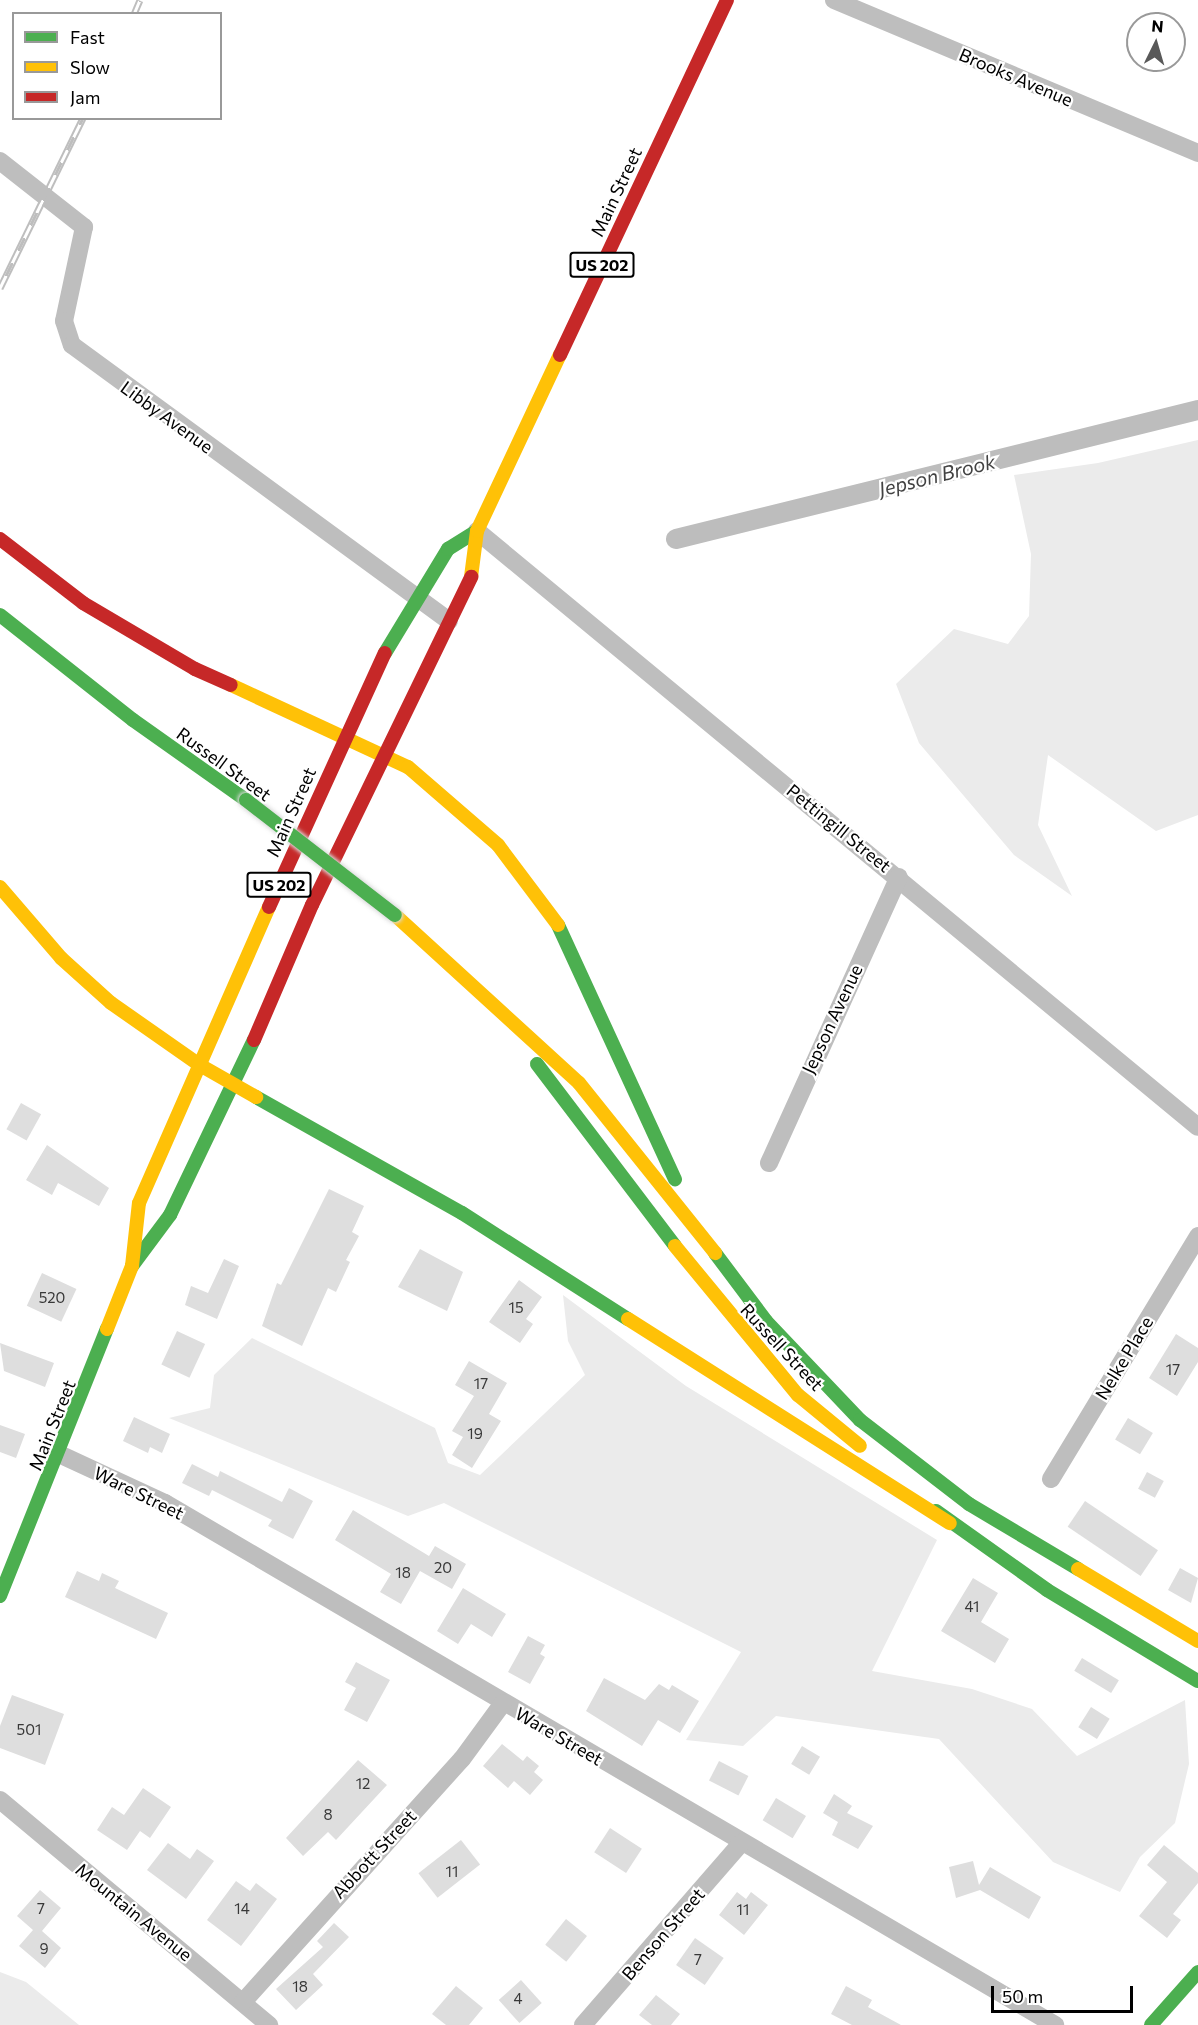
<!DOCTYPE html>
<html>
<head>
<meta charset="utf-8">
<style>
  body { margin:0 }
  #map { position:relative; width:1198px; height:2025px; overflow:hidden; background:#fff; font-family:Commissioner,sans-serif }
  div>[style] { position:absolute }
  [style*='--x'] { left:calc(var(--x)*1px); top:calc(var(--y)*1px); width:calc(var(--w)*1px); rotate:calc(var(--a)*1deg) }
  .green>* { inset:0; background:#ebebeb }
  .canal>* { height:20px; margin:-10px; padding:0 10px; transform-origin:10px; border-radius:10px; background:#bdbdbd }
  .building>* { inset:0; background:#dedede; transform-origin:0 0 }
  .street>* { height:18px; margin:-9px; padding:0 9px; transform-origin:9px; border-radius:9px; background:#bebebe }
  .fast>* { height:14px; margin:-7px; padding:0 7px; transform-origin:7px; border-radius:7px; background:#4caf50 }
  .slow>* { height:14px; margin:-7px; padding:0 7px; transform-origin:7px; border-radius:7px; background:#ffc107 }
  .jam>* { height:14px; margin:-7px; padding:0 7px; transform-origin:7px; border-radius:7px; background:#c62828 }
  .rail>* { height:7px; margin-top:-3.5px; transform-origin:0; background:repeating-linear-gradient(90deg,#fff 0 14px,#bebebe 0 28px); box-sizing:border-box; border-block:2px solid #bebebe }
  .bridges { filter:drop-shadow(0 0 2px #dbdbdb) drop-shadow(0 0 2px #dbdbdb) }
  .fast-bridge>* { height:14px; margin:-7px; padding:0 7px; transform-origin:7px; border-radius:7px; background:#4caf50 }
  span { translate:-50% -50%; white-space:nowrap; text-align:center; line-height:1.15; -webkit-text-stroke:4.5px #fff; paint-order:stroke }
  .number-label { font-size:15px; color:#383838 }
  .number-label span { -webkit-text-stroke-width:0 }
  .shield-label span { padding:2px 4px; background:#fff; border:2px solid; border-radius:4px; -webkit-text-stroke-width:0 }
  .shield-label { font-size:16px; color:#000; font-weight:700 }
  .street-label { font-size:18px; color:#000 }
  .water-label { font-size:20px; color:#424242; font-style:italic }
  .legend { position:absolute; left:12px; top:12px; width:210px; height:108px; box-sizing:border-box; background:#fff; border:2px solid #999; margin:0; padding:8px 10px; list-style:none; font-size:18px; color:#000 }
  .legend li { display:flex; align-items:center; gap:12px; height:30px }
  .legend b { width:30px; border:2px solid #999 }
  .north { position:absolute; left:1126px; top:12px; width:60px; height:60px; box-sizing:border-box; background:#fff; border:2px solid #999; border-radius:50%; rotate:5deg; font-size:16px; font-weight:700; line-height:24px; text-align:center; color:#000 }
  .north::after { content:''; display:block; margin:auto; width:21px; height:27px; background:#595959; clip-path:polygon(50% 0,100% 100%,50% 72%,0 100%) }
  .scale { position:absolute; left:991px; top:1986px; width:142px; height:27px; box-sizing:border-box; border:3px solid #000; border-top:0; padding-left:8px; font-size:18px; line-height:21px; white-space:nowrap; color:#000; -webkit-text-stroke:4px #fff; paint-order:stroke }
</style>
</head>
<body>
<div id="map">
  <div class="green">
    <i style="clip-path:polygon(1198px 440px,1198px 815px,1156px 831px,1048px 755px,1038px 825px,1072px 896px,1014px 855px,919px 743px,896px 684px,954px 629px,1008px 644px,1029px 616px,1031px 554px,1014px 475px,1098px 463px)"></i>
    <i style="clip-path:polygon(563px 1295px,686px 1386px,937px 1540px,872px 1671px,972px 1689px,1032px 1709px,1077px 1756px,1185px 1700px,1189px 1764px,1175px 1823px,1140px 1857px,1120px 1892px,1053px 1862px,939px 1739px,776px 1716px,743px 1746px,686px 1740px,741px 1652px,444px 1503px,408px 1516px,169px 1418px,210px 1408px,214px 1375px,252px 1338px,435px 1428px,448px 1463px,480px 1475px,585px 1375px,568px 1341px)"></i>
    <i style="clip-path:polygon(0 1972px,26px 1982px,79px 2025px,0 2025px)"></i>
  </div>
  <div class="canal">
    <i style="--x:676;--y:539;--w:538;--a:-13.88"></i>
  </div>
  <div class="building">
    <i style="left:21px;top:1103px;width:23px;height:30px;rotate:29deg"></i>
    <i style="clip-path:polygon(47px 1145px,109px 1188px,99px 1206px,58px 1183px,52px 1195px,26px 1180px)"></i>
    <i style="clip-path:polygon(329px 1189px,364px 1206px,352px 1232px,359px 1236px,346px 1260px,350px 1262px,336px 1292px,328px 1288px,302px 1346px,262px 1326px,277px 1283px,281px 1285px)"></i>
    <i style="clip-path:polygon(420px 1249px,463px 1272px,447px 1311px,398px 1287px)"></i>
    <i style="clip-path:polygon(224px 1259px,239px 1266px,217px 1319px,185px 1305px,191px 1286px,208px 1293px)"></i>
    <i style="left:42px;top:1273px;width:38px;height:36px;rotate:25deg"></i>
    <i style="clip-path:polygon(519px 1280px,542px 1297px,526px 1319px,533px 1324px,520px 1343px,489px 1322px)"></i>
    <i style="left:177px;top:1331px;width:31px;height:37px;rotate:25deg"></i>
    <i style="clip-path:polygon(1176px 1334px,1198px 1348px,1198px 1362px,1177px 1396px,1149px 1378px)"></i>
    <i style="clip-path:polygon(0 1343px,54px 1363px,45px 1387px,4px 1371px)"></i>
    <i style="clip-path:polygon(469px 1361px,507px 1383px,489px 1414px,501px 1421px,472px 1468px,452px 1455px,463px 1437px,452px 1431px,474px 1396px,455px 1385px)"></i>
    <i style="clip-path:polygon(134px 1417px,170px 1434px,162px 1453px,150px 1447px,148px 1453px,123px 1441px)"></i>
    <i style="left:1128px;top:1418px;width:29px;height:25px;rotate:31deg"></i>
    <i style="clip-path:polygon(0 1425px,25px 1434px,16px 1458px,0 1452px)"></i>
    <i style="clip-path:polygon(192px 1464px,218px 1477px,220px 1471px,282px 1502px,289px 1488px,313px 1501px,293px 1539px,268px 1526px,272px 1520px,212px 1490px,209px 1496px,182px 1483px)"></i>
    <i style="left:1147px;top:1472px;width:19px;height:19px;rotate:28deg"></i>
    <i style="left:1085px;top:1501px;width:88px;height:31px;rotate:34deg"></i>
    <i style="clip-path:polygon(353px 1510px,429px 1556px,435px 1546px,466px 1564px,452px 1589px,420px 1571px,401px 1604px,380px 1592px,391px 1574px,335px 1540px)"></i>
    <i style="clip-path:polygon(1180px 1568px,1198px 1578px,1191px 1603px,1168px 1590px)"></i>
    <i style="clip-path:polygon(77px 1571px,99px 1581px,102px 1573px,119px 1581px,115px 1588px,168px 1613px,156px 1639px,65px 1597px)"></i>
    <i style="clip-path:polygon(973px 1578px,998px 1593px,981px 1622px,1009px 1639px,995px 1663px,941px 1631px)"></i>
    <i style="clip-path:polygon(463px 1588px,506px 1614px,492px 1637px,471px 1624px,458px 1644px,437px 1631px)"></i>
    <i style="clip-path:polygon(528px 1636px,545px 1645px,540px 1654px,545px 1657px,530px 1684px,508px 1672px)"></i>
    <i style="left:1082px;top:1658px;width:43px;height:15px;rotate:31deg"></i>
    <i style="clip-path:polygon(356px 1662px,390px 1680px,367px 1722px,344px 1710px,356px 1688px,345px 1682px)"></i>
    <i style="clip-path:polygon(604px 1678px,645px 1700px,659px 1684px,669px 1690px,672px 1685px,699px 1701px,680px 1733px,658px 1720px,642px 1746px,586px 1711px)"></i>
    <i style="clip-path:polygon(12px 1695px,64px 1714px,45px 1765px,0 1748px,0 1726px)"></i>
    <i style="left:1091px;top:1707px;width:22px;height:24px;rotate:32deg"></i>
    <i style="clip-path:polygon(502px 1744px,523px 1761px,527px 1756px,539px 1766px,534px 1772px,543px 1780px,530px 1795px,514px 1781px,508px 1788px,483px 1766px)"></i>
    <i style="left:802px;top:1746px;width:21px;height:21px;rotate:31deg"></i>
    <i style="clip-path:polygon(358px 1760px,387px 1785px,336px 1840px,328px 1832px,303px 1856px,286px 1838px)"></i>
    <i style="left:719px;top:1761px;width:33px;height:22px;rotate:27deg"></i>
    <i style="clip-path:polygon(143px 1788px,171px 1807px,150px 1838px,140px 1831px,127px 1850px,97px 1830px,112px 1807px,124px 1815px)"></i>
    <i style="clip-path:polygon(834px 1794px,852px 1806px,847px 1813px,873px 1826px,858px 1849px,832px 1835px,838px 1822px,823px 1813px)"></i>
    <i style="left:776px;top:1798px;width:35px;height:26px;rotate:31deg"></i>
    <i style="left:610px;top:1828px;width:38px;height:29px;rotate:33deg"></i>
    <i style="left:461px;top:1840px;width:31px;height:54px;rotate:52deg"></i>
    <i style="clip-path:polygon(168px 1843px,190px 1859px,197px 1849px,214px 1861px,186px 1899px,147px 1870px)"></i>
    <i style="clip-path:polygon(1164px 1845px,1198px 1873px,1198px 1883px,1173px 1914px,1181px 1920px,1167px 1938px,1139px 1916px,1167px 1882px,1147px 1865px)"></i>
    <i style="clip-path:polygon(973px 1861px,979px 1885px,990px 1867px,1041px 1897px,1029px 1919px,980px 1890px,956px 1898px,949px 1867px)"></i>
    <i style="clip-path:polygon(236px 1881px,250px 1891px,256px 1883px,277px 1899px,241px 1946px,207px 1920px)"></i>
    <i style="clip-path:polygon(40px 1890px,61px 1908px,42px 1931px,61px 1948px,45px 1968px,19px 1946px,33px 1930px,17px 1916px)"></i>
    <i style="clip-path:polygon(737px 1892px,746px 1899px,751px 1892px,768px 1905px,744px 1935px,719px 1915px)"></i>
    <i style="left:566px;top:1919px;width:27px;height:33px;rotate:39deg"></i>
    <i style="clip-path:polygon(334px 1923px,349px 1937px,313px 1974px,323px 1985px,296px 2010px,276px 1989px,323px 1947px,317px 1941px)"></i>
    <i style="left:695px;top:1938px;width:35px;height:33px;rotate:35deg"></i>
    <i style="left:521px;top:1980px;width:31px;height:30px;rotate:48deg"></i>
    <i style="clip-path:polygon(456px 1986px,483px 2008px,469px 2025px,446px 2025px,432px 2014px)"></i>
    <i style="clip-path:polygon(846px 1986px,872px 2000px,868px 2007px,901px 2025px,852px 2025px,831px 2014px)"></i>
    <i style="clip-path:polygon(656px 1995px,680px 2014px,671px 2025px,652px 2025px,639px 2015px)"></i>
  </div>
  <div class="street">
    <i style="--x:834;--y:0;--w:395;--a:22.8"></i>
    <i style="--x:0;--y:161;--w:107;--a:38.2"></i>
    <i style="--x:84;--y:227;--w:96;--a:102"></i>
    <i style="--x:64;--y:321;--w:25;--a:72"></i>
    <i style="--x:72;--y:345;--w:467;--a:36.2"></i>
    <i style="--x:477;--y:531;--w:935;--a:39.58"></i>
    <i style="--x:769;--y:1163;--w:314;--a:-65.6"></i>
    <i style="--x:59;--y:1454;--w:117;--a:24.8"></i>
    <i style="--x:165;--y:1503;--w:1032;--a:30.39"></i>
    <i style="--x:1051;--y:1479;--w:284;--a:-58.8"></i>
    <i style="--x:0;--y:1800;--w:351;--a:39.9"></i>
    <i style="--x:243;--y:2002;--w:327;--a:-48"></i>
    <i style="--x:462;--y:1759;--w:69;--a:-53.8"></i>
    <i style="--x:583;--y:2025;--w:242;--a:-49"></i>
  </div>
  <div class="fast">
    <i style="--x:0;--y:615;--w:169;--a:38.3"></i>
    <i style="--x:133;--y:720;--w:138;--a:35.3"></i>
    <i style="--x:385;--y:653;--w:122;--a:-58.8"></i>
    <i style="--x:448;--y:549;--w:34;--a:-32"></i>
    <i style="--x:558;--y:925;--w:280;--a:65.3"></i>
    <i style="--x:537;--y:1064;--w:228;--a:52.8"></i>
    <i style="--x:256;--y:1097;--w:236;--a:29.4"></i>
    <i style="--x:462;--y:1213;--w:197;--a:32.6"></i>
    <i style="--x:715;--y:1253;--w:85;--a:53.1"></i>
    <i style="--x:766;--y:1321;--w:137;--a:46.5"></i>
    <i style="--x:860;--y:1420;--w:138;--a:37.6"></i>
    <i style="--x:969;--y:1504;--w:127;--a:30.8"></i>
    <i style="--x:132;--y:1266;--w:64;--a:-53.3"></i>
    <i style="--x:170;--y:1215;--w:194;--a:-64.4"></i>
    <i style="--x:936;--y:1511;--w:136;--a:35.4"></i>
    <i style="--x:1047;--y:1590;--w:176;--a:31.1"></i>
    <i style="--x:0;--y:1596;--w:288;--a:-68.2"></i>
    <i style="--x:1151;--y:2025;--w:71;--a:-48.4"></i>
  </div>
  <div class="slow">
    <i style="--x:471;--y:577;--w:46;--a:-82.6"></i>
    <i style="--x:477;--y:531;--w:195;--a:-64.8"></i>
    <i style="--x:231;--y:685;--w:195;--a:24.9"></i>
    <i style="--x:408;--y:767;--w:119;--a:40.9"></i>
    <i style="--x:498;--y:845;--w:100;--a:53.1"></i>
    <i style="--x:0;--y:887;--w:94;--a:49.3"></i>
    <i style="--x:61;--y:958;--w:67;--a:42"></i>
    <i style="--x:111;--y:1003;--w:106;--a:35"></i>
    <i style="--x:198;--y:1064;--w:67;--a:29.6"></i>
    <i style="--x:395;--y:915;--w:249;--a:42.4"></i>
    <i style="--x:579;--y:1083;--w:218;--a:51.3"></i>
    <i style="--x:675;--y:1246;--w:193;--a:50.5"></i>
    <i style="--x:798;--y:1395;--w:80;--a:39.4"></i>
    <i style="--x:628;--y:1319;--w:381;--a:32.4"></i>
    <i style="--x:107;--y:1329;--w:68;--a:-68.4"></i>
    <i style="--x:132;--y:1266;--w:63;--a:-83.7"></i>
    <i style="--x:139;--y:1203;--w:323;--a:-66.3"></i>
    <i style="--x:1078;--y:1569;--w:140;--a:31"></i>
  </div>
  <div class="jam">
    <i style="--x:560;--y:355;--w:392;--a:-64.8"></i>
    <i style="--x:0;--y:539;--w:105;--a:37.6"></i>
    <i style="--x:83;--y:603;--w:130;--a:30.5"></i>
    <i style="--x:195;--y:669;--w:39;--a:24"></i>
    <i style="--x:269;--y:907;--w:279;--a:-65.5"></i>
    <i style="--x:254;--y:1040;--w:147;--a:-66.8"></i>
    <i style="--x:312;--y:905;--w:365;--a:-64.1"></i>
  </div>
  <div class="rail">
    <i style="--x:134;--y:14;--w:15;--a:-67"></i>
    <i style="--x:0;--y:288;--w:189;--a:-64"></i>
  </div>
  <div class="bridges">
    <div class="fast-bridge">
      <i style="--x:246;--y:800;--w:188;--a:37.7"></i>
    </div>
  </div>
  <div class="number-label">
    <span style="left:52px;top:1298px">520</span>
    <span style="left:516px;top:1308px">15</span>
    <span style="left:1173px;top:1370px">17</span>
    <span style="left:481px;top:1384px">17</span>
    <span style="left:475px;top:1434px">19</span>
    <span style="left:443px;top:1568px">20</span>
    <span style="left:403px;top:1573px">18</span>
    <span style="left:972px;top:1607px">41</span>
    <span style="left:29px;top:1730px">501</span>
    <span style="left:363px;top:1784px">12</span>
    <span style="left:328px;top:1815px">8</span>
    <span style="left:452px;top:1872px">11</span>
    <span style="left:41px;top:1909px">7</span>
    <span style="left:242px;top:1909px">14</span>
    <span style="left:743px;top:1910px">11</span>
    <span style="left:44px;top:1949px">9</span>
    <span style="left:698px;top:1960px">7</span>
    <span style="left:300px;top:1987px">18</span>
    <span style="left:518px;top:1999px">4</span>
  </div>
  <div class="shield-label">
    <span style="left:602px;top:265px">US 202</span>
    <span style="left:279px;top:885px">US 202</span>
  </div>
  <div class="street-label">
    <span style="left:1016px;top:77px;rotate:23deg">Brooks Avenue</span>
    <span style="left:616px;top:192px;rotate:-65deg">Main Street</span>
    <span style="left:167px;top:417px;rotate:36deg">Libby Avenue</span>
    <span style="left:224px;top:764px;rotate:36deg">Russell Street</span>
    <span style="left:291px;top:812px;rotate:-66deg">Main Street</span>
    <span style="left:839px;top:828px;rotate:39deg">Pettingill Street</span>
    <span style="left:832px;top:1019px;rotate:-65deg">Jepson Avenue</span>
    <span style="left:782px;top:1347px;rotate:47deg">Russell Street</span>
    <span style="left:1124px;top:1358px;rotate:-59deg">Nelke Place</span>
    <span style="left:52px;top:1425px;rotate:-68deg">Main Street</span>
    <span style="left:139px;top:1493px;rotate:26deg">Ware Street</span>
    <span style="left:559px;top:1736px;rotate:30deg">Ware Street</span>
    <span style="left:374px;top:1854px;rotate:-47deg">Abbott Street</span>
    <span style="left:134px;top:1912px;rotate:39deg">Mountain Avenue</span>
    <span style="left:663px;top:1934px;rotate:-49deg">Benson Street</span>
  </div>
  <div class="water-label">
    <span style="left:937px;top:475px;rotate:-14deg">Jepson Brook</span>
  </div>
  <ul class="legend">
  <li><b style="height:8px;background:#4caf50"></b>Fast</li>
  <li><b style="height:8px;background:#ffc107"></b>Slow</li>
  <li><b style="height:8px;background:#c62828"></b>Jam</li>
  </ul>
  <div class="north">N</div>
  <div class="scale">50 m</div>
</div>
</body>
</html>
